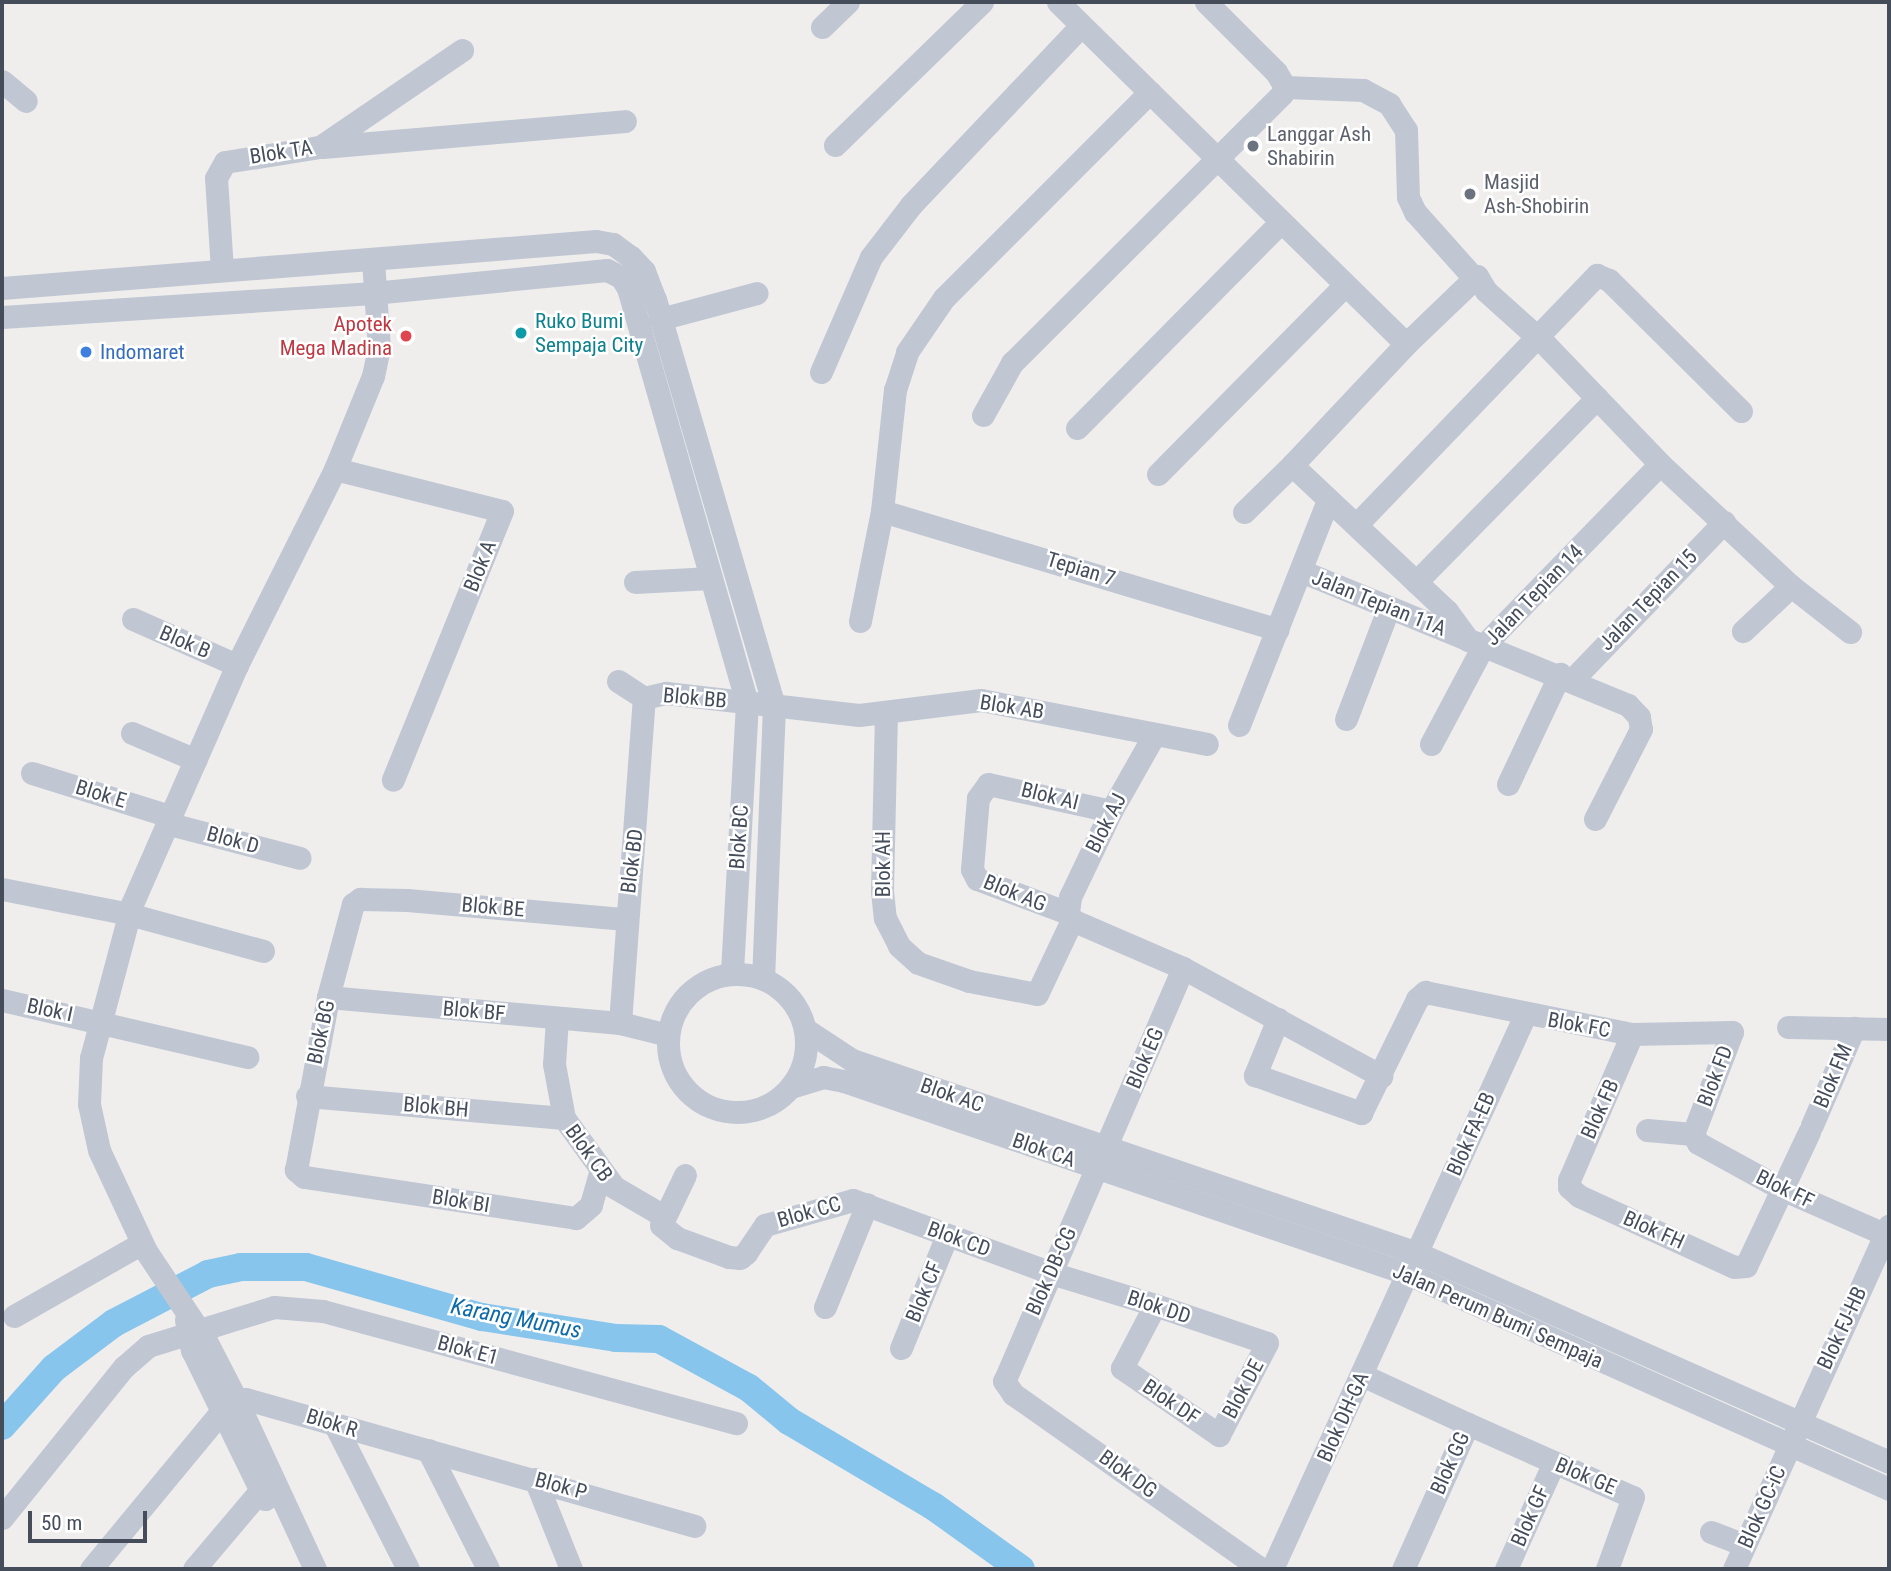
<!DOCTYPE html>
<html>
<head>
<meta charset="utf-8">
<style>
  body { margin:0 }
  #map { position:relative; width:1891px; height:1571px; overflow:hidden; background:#f0eeed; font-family:"Roboto Condensed",sans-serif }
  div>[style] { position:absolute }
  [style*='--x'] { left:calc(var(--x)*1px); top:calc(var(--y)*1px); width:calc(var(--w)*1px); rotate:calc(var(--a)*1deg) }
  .river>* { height:28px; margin:-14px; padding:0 14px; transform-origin:14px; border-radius:14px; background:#87c5ec }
  .minor>* { height:23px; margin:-11.5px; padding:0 11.5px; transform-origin:11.5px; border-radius:11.5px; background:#c0c7d3 }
  .minor>.ring { margin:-11.5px; padding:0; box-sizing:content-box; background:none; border:23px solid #c0c7d3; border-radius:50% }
  .dots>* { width:19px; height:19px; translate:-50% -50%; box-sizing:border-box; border:4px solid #fff; border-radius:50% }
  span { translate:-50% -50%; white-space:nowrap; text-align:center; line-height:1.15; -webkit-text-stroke:5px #fff; paint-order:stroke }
  .worship-label { font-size:21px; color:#5b616d }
  .left { translate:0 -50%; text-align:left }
  .street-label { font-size:21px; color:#454d5b }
  .culture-label { font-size:21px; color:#0d838f }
  .health-label { font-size:21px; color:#be3a42 }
  .right { translate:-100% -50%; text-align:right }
  .shop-label { font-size:21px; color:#366cbe }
  .water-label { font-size:23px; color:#0c6ba8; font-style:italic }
  .frame { position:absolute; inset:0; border:4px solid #454d5b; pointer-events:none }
  .scale { position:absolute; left:28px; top:1511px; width:119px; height:32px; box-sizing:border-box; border:4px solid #454d5b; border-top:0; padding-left:9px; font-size:21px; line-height:24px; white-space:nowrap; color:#454d5b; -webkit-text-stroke:5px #fff; paint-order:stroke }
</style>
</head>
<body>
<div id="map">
  <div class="river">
    <i style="--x:2;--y:1426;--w:78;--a:-48.1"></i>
    <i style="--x:54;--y:1368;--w:75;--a:-36.9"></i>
    <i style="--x:114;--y:1323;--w:106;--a:-27.5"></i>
    <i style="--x:208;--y:1274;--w:34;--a:-12"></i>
    <i style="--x:241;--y:1267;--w:65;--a:0"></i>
    <i style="--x:306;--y:1267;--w:183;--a:15.9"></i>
    <i style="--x:482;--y:1317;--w:136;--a:8.9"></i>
    <i style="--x:616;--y:1338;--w:43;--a:1.3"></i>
    <i style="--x:659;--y:1339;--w:102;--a:28.6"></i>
    <i style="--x:749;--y:1388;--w:52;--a:39.5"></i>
    <i style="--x:789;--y:1421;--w:167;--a:30.6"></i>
    <i style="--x:933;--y:1506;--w:108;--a:35.6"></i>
  </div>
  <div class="minor">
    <i style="--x:1058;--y:2;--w:488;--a:44.5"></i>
    <i style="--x:1406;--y:344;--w:166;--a:133.3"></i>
    <i style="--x:1292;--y:465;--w:213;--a:43.3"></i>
    <i style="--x:1447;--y:611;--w:36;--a:54"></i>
    <i style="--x:822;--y:27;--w:36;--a:-44"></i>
    <i style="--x:2;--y:81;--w:31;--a:40"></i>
    <i style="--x:1285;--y:87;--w:78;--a:2.2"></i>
    <i style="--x:1363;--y:90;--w:30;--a:28"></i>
    <i style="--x:1389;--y:104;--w:31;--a:57"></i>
    <i style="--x:1406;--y:130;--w:67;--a:88.3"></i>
    <i style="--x:1408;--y:197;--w:17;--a:65"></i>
    <i style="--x:1415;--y:212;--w:90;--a:48.2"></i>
    <i style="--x:835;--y:145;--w:205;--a:-44.2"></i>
    <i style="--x:323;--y:147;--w:303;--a:-4.9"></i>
    <i style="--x:222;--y:270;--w:92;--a:-93.7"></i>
    <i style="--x:216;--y:178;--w:18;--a:-61"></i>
    <i style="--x:225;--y:162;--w:96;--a:-9"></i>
    <i style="--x:320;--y:147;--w:172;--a:-34.3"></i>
    <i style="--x:2;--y:288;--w:596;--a:-4.52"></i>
    <i style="--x:596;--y:241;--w:17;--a:10"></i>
    <i style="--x:613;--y:244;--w:22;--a:36"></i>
    <i style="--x:631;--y:257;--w:19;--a:47"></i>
    <i style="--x:644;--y:271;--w:30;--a:69"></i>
    <i style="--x:655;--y:299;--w:424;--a:73.7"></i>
    <i style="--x:774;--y:706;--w:272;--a:92.3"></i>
    <i style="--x:2;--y:317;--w:372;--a:-3.7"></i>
    <i style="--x:373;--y:293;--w:235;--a:-5.6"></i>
    <i style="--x:607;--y:270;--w:16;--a:27"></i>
    <i style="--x:621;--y:277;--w:13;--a:58"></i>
    <i style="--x:628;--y:288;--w:432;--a:74"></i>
    <i style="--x:747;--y:703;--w:268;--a:93.2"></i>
    <i style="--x:660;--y:319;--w:100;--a:-15"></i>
    <i style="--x:1406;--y:344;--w:98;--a:-43.8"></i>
    <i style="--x:1477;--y:276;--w:17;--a:59"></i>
    <i style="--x:1486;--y:291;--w:79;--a:41.9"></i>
    <i style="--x:1545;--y:344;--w:166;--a:46.2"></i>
    <i style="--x:1660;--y:464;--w:179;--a:43"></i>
    <i style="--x:1791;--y:586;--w:66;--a:136.8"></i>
    <i style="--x:821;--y:372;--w:125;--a:-66.5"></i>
    <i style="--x:871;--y:257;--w:66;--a:-52.4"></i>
    <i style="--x:911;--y:205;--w:245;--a:-46.5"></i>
    <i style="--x:983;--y:415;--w:60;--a:-60.9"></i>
    <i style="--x:1012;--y:363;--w:381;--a:-44.9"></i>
    <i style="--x:1282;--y:94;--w:8;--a:-67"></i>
    <i style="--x:1285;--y:87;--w:17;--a:-121"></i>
    <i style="--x:1276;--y:72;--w:99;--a:-135"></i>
    <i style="--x:1077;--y:428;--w:289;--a:-45.3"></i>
    <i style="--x:335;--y:469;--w:172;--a:14.1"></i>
    <i style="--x:502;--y:511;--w:290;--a:112.1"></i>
    <i style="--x:1158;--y:474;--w:264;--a:-45.3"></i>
    <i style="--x:882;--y:511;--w:413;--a:16.7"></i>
    <i style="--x:1244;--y:512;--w:67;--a:-44.4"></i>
    <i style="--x:1357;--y:524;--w:346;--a:-46.1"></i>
    <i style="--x:1597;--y:275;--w:13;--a:23"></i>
    <i style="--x:1609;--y:280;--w:186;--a:44.8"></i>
    <i style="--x:1301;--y:571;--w:353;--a:22.3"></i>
    <i style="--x:1628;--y:705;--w:16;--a:47"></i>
    <i style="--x:1639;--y:717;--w:12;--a:81"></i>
    <i style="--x:1641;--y:729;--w:101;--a:117.1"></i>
    <i style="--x:635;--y:582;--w:76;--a:-3"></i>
    <i style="--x:1416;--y:582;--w:258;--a:-45.5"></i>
    <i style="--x:1791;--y:586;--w:75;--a:37.9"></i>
    <i style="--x:133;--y:619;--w:114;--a:23.9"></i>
    <i style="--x:860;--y:621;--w:112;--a:-78.7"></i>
    <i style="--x:882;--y:511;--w:122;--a:-83.9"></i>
    <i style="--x:895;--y:390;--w:40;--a:-72"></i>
    <i style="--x:907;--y:352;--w:65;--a:-55.6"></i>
    <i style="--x:944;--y:298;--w:291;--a:-45"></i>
    <i style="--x:1573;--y:679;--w:218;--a:-46.1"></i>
    <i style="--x:618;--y:681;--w:31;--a:33"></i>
    <i style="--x:644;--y:698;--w:23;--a:-13"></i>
    <i style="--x:666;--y:693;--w:194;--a:6.5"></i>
    <i style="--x:859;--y:715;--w:123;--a:-7"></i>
    <i style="--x:981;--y:700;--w:230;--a:11"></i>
    <i style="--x:886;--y:713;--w:178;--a:91.3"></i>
    <i style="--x:882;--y:891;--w:27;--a:84"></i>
    <i style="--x:885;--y:918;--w:31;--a:63"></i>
    <i style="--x:899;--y:946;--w:25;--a:42"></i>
    <i style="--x:918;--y:963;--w:54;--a:19.4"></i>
    <i style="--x:969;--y:981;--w:69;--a:10.8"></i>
    <i style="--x:1037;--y:994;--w:82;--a:-64.7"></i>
    <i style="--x:1346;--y:719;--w:120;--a:-69"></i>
    <i style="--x:1239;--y:725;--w:242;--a:-68.4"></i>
    <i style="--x:132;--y:733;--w:69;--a:22.9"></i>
    <i style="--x:1431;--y:744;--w:111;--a:-62"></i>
    <i style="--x:1483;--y:646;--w:254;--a:-45.8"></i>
    <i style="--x:32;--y:773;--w:144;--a:17.4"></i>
    <i style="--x:1508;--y:784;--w:122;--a:-64.7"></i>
    <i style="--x:166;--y:823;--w:138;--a:14.6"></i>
    <i style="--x:2;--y:889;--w:129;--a:11.1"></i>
    <i style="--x:129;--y:914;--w:139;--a:15.4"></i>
    <i style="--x:1068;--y:913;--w:8;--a:60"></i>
    <i style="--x:1072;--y:920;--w:121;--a:23.4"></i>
    <i style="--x:1183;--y:968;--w:226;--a:28.6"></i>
    <i style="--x:1068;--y:913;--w:97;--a:-159.5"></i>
    <i style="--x:977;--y:879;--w:11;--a:-117"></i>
    <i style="--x:972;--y:869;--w:71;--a:-85.2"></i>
    <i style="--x:978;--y:798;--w:17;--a:-54"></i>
    <i style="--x:988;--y:784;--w:126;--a:12.4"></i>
    <i style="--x:1068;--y:913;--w:16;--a:-83"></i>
    <i style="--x:1070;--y:897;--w:95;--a:-64.5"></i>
    <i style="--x:1111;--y:811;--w:87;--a:-60.5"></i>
    <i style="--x:1183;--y:968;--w:450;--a:113.4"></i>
    <i style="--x:1004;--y:1381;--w:16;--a:55"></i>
    <i style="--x:1013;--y:1394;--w:304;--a:35.2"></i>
    <i class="ring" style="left:668px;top:974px;width:115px;height:115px"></i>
    <i style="--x:328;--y:997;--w:293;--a:5.1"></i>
    <i style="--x:620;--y:1023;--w:49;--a:14"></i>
    <i style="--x:2;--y:1000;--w:252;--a:13.1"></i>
    <i style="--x:557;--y:1019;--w:45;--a:93.8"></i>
    <i style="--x:554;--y:1064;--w:55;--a:79.5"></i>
    <i style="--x:564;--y:1118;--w:85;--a:54.1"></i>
    <i style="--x:614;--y:1187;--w:56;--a:30.3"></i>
    <i style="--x:1278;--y:1019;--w:61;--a:112.3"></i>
    <i style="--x:1255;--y:1075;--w:113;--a:19.7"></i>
    <i style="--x:1361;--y:1113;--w:127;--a:-63.8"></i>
    <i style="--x:1417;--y:999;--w:11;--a:-41"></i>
    <i style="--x:1425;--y:992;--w:211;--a:11.5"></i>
    <i style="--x:1632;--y:1034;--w:100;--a:-1.1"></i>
    <i style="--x:1732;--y:1032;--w:109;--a:110.9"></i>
    <i style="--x:620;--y:1023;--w:326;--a:-85.8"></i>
    <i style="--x:1788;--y:1027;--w:101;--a:1.1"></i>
    <i style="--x:805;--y:1029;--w:56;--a:33.4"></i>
    <i style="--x:852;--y:1060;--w:597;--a:18.86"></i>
    <i style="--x:1417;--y:1253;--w:516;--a:23.88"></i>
    <i style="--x:1632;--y:1034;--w:159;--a:113.3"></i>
    <i style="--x:1569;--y:1180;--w:7;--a:90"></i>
    <i style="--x:1569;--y:1187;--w:13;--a:42"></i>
    <i style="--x:1579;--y:1196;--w:170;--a:24.6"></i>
    <i style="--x:1734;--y:1267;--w:12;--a:-5"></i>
    <i style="--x:1746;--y:1266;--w:148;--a:-64.8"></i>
    <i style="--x:791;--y:1087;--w:34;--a:-17"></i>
    <i style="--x:823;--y:1077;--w:21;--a:11"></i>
    <i style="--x:844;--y:1081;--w:596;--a:18.89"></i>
    <i style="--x:1408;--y:1274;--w:527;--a:24.08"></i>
    <i style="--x:307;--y:1096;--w:258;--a:4.9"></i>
    <i style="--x:1812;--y:1125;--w:106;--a:-66.6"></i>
    <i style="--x:1647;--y:1130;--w:46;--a:5"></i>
    <i style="--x:1693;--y:1134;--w:10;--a:61"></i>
    <i style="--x:1698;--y:1143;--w:98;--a:28.7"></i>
    <i style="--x:1784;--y:1190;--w:115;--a:23.7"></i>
    <i style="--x:600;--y:1173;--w:33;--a:106"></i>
    <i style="--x:591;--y:1205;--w:20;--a:139"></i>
    <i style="--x:576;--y:1218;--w:275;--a:-171.4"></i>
    <i style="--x:304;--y:1177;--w:11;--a:-139"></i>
    <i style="--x:296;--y:1170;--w:176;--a:-79.5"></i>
    <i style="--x:328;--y:997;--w:96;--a:-75"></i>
    <i style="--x:353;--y:904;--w:9;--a:-36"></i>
    <i style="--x:360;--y:899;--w:47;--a:1.2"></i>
    <i style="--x:407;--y:900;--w:219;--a:5"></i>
    <i style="--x:685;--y:1175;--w:55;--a:115.6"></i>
    <i style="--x:661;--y:1225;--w:21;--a:39"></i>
    <i style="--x:677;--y:1238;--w:55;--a:20.1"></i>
    <i style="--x:729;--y:1257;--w:11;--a:5"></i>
    <i style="--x:740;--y:1258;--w:8;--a:-40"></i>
    <i style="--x:746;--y:1253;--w:34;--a:-56"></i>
    <i style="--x:765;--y:1225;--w:91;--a:-15.9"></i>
    <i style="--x:853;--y:1200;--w:211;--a:20.2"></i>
    <i style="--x:1051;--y:1273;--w:109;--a:17.1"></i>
    <i style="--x:1155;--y:1305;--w:118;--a:18.7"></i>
    <i style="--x:1267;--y:1343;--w:104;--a:117.6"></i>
    <i style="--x:1219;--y:1435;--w:118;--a:-145.4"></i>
    <i style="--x:1122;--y:1368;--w:71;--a:-62.4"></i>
    <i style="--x:825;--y:1307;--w:111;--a:-67.8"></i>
    <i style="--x:14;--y:1316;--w:147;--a:-29.7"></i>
    <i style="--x:186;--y:1320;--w:31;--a:79"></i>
    <i style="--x:192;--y:1350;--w:166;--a:63.9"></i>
    <i style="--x:901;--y:1348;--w:122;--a:-67.8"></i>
    <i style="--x:1362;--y:1375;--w:117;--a:24.8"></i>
    <i style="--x:1468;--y:1424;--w:159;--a:114.1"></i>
    <i style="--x:1468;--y:1424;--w:180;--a:23.9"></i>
    <i style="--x:1633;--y:1497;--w:77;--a:109.9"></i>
    <i style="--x:335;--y:1425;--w:161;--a:63.1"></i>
    <i style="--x:428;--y:1450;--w:133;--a:63.2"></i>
    <i style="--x:535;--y:1479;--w:97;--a:68.2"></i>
    <i style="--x:2;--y:1518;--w:194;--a:-51.1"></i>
    <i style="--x:124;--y:1367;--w:32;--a:-41"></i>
    <i style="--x:148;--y:1346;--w:132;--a:-17.2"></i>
    <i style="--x:274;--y:1307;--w:49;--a:4.7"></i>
    <i style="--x:323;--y:1311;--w:428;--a:15.2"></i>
    <i style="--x:1711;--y:1532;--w:36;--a:21"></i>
    <i style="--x:91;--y:1569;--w:204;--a:-50.4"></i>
    <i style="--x:221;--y:1412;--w:28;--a:-27"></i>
    <i style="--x:246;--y:1399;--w:466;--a:15.8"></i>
    <i style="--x:194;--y:1569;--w:102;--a:-49.8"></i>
    <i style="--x:315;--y:1569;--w:185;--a:-114.9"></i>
    <i style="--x:237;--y:1401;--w:68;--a:-117.3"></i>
    <i style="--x:206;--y:1341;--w:108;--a:-123.7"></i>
    <i style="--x:146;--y:1251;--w:111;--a:-115"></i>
    <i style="--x:99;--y:1150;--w:47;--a:-102.3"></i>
    <i style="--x:89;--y:1104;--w:46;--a:-87.5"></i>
    <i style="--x:91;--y:1058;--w:159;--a:-75.1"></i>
    <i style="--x:132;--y:904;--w:261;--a:-66.3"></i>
    <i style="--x:237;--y:665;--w:219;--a:-63.4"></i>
    <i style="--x:335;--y:469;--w:100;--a:-67.8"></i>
    <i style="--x:373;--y:376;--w:29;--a:-78"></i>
    <i style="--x:379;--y:348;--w:87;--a:-93.9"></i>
    <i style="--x:1272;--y:1569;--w:609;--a:-65.45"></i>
    <i style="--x:1506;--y:1569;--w:117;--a:-65.8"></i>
    <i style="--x:1734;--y:1569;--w:377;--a:-65.7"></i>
  </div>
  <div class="dots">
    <i style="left:1253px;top:146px;background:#6b7280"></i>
    <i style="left:1470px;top:194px;background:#6b7280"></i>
    <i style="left:521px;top:333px;background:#0f9aa8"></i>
    <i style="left:406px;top:336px;background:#e0444e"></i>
    <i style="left:86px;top:352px;background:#3f7fe0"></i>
  </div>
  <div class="worship-label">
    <span class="left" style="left:1267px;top:146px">Langgar Ash<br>Shabirin</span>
    <span class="left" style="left:1484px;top:194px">Masjid<br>Ash-Shobirin</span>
  </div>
  <div class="street-label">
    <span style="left:281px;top:152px;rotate:-9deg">Blok TA</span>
    <span style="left:480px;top:566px;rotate:-68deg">Blok A</span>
    <span style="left:1081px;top:569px;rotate:17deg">Tepian 7</span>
    <span style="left:1534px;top:595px;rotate:-46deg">Jalan Tepian 14</span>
    <span style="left:1648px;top:600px;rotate:-46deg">Jalan Tepian 15</span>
    <span style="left:1379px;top:603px;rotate:22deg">Jalan Tepian 11A</span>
    <span style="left:185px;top:642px;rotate:23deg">Blok B</span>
    <span style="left:695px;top:698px;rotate:5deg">Blok BB</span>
    <span style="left:1012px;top:707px;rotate:9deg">Blok AB</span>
    <span style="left:101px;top:794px;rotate:17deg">Blok E</span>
    <span style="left:1050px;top:796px;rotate:14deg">Blok AI</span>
    <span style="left:1106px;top:823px;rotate:-63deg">Blok AJ</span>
    <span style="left:739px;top:837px;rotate:-86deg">Blok BC</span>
    <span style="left:233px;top:840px;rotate:15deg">Blok D</span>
    <span style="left:632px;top:861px;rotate:-83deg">Blok BD</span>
    <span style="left:883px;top:864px;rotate:-90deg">Blok AH</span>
    <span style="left:1015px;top:893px;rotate:22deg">Blok AG</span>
    <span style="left:493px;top:907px;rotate:5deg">Blok BE</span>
    <span style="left:50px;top:1010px;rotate:12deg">Blok I</span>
    <span style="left:474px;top:1011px;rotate:5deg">Blok BF</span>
    <span style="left:1579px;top:1025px;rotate:10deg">Blok FC</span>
    <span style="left:321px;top:1032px;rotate:-78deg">Blok BG</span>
    <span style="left:1145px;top:1058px;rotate:-67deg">Blok EG</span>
    <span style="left:1715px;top:1076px;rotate:-69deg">Blok FD</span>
    <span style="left:1833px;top:1076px;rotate:-67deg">Blok FM</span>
    <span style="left:952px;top:1095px;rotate:19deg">Blok AC</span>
    <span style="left:436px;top:1107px;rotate:5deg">Blok BH</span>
    <span style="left:1600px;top:1109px;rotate:-66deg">Blok FB</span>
    <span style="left:1471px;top:1134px;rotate:-66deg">Blok FA-EB</span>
    <span style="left:1044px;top:1150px;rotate:19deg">Blok CA</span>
    <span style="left:589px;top:1153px;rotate:54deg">Blok CB</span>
    <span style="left:1785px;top:1189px;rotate:26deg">Blok FF</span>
    <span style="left:461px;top:1201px;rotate:9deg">Blok BI</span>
    <span style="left:809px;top:1212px;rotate:-16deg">Blok CC</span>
    <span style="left:1654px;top:1230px;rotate:24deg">Blok FH</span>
    <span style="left:959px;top:1239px;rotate:20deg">Blok CD</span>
    <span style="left:1051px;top:1271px;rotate:-66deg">Blok DB-CG</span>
    <span style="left:924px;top:1292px;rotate:-68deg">Blok CF</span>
    <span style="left:1159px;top:1307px;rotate:18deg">Blok DD</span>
    <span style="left:1498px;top:1316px;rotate:24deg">Jalan Perum Bumi Sempaja</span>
    <span style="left:1842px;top:1328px;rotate:-65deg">Blok FJ-HB</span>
    <span style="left:468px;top:1350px;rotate:15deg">Blok E1</span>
    <span style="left:1243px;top:1389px;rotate:-62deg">Blok DE</span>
    <span style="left:1171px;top:1402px;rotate:34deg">Blok DF</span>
    <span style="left:1343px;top:1417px;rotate:-66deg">Blok DH-GA</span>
    <span style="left:332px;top:1423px;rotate:17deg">Blok R</span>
    <span style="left:1450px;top:1463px;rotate:-66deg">Blok GG</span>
    <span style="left:1128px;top:1474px;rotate:36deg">Blok DG</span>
    <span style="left:1586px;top:1476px;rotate:23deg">Blok GE</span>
    <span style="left:561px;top:1486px;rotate:15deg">Blok P</span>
    <span style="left:1762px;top:1507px;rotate:-66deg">Blok GC-iC</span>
    <span style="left:1530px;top:1516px;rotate:-66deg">Blok GF</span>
  </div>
  <div class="culture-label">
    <span class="left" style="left:535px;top:333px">Ruko Bumi<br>Sempaja City</span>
  </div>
  <div class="health-label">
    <span class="right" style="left:392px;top:336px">Apotek<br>Mega Madina</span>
  </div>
  <div class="shop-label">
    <span class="left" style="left:100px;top:352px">Indomaret</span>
  </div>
  <div class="water-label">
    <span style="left:516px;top:1319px;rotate:11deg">Karang Mumus</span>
  </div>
  <div class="frame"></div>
  <div class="scale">50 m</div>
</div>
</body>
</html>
